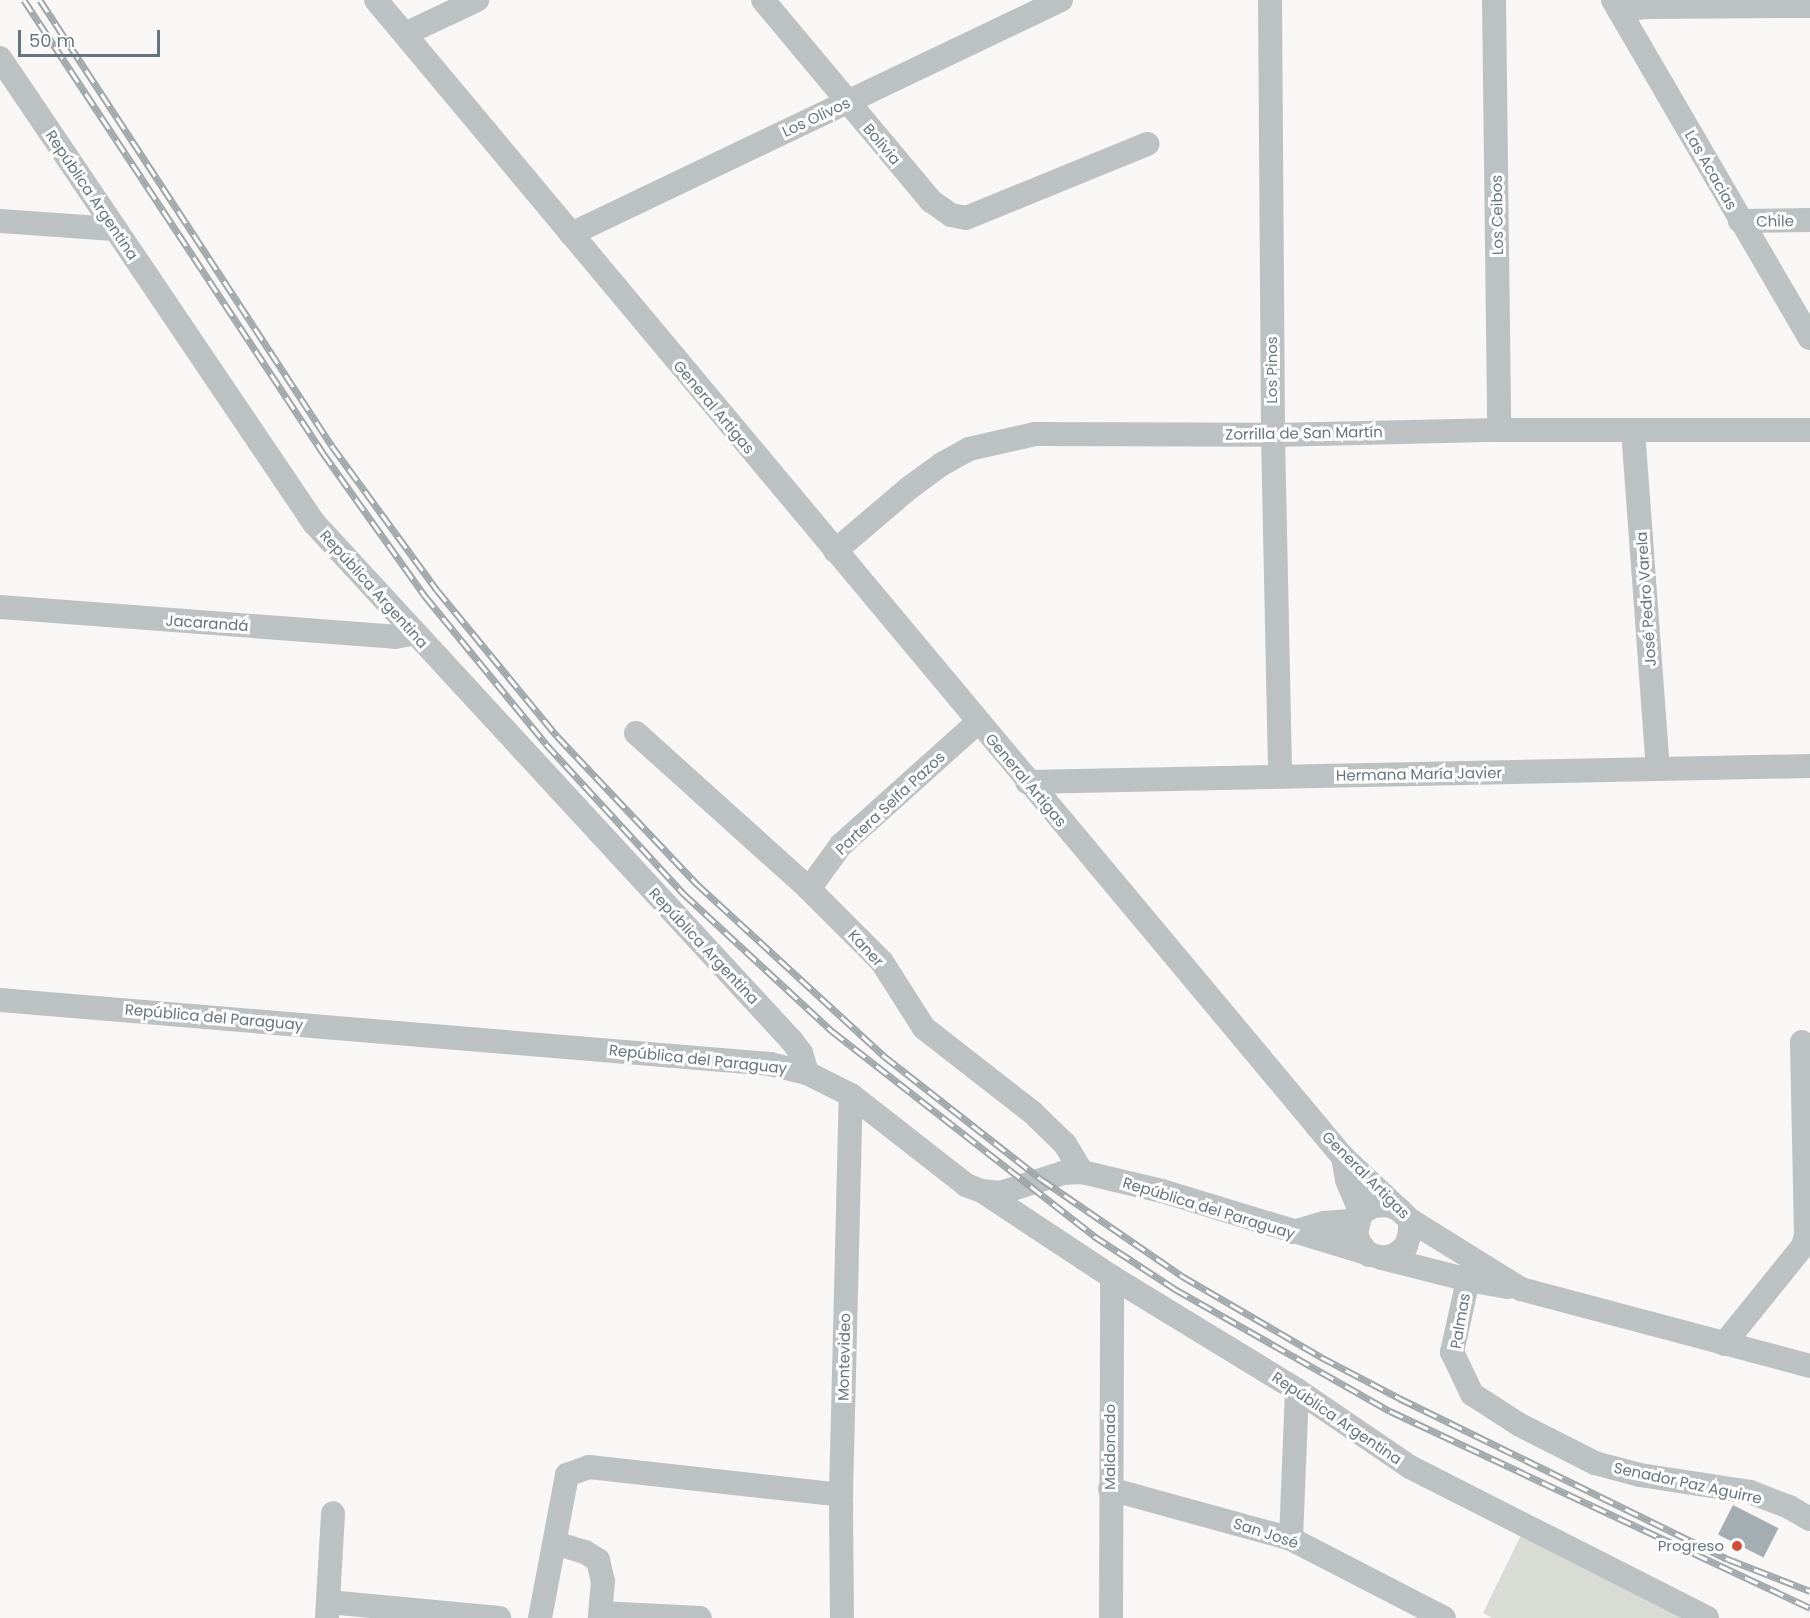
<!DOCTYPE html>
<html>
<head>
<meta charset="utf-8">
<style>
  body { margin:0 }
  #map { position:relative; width:1810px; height:1618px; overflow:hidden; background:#f8f7f5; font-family:Poppins,sans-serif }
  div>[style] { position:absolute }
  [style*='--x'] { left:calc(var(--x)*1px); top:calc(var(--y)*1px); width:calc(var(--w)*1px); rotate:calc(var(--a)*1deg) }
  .green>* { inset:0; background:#d8dcd5 }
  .building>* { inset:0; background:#a4aeb2; transform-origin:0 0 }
  .minor>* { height:24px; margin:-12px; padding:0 12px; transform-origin:12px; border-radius:12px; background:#bcc2c4 }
  .rail>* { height:7px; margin-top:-3.5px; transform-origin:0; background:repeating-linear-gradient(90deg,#fff 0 14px,#9fa7ab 0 28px); box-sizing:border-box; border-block:2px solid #9fa7ab }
  .dots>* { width:16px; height:16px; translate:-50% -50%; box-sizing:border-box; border:3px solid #fff; border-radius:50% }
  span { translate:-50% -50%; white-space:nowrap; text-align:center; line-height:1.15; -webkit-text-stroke:6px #fff; paint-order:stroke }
  .street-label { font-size:15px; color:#65767e }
  .poi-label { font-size:15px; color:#65767e }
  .right { translate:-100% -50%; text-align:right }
  .scale { position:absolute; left:18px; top:30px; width:142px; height:27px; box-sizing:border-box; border:3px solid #65767e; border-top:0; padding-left:8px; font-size:18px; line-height:21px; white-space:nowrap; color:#65767e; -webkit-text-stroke:4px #fff; paint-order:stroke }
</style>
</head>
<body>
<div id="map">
  <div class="green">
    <i style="clip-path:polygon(1522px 1533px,1682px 1618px,1492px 1618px,1483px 1613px)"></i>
  </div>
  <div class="building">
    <i style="left:1733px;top:1505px;width:51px;height:33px;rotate:27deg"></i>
  </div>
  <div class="minor">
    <i style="--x:376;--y:0;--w:1467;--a:50.11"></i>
    <i style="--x:1317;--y:1126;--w:40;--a:50"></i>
    <i style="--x:1343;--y:1157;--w:92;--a:43.2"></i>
    <i style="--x:1410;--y:1220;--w:131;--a:31.9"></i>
    <i style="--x:1521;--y:1289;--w:299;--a:14.9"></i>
    <i style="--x:763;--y:0;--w:262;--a:50.1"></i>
    <i style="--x:931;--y:201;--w:24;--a:35"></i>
    <i style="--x:951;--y:215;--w:15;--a:11"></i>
    <i style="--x:966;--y:218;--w:196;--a:-22.2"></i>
    <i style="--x:1270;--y:0;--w:435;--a:89.6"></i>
    <i style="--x:1273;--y:435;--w:341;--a:88.8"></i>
    <i style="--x:1494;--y:0;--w:430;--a:89.3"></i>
    <i style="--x:1613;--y:0;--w:391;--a:59.8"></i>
    <i style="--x:1619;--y:10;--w:30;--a:-6"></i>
    <i style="--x:1649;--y:7;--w:161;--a:-0.4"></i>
    <i style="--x:405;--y:34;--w:80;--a:-25.3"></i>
    <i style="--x:0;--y:58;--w:561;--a:55.97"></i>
    <i style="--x:314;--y:523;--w:705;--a:47.3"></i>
    <i style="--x:792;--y:1041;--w:15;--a:53"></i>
    <i style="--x:801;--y:1053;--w:21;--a:73"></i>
    <i style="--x:0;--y:221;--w:114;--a:4"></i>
    <i style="--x:1740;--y:221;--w:70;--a:-0.8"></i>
    <i style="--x:571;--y:234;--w:543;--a:-25.53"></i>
    <i style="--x:1633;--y:430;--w:340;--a:85.8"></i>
    <i style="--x:835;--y:551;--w:97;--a:-40.4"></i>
    <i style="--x:909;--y:488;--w:41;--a:-36"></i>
    <i style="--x:942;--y:464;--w:31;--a:-29"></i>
    <i style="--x:969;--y:449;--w:68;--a:-12.8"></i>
    <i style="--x:1035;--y:434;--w:238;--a:0.2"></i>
    <i style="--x:1273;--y:435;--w:226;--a:-1.3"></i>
    <i style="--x:1499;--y:430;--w:311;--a:0"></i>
    <i style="--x:0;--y:607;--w:396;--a:4.3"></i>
    <i style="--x:395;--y:637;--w:20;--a:-11"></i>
    <i style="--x:636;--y:733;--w:233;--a:42"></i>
    <i style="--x:809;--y:889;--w:103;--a:45"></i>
    <i style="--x:882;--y:962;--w:78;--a:57.5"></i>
    <i style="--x:924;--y:1028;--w:137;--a:37.9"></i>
    <i style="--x:1032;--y:1112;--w:46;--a:44.1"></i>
    <i style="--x:1065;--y:1144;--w:33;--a:59"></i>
    <i style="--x:1027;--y:782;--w:783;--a:-1.17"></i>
    <i style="--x:809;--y:889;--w:54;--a:-54"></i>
    <i style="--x:841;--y:845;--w:184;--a:-41.9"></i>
    <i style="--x:0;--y:1000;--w:773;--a:4.75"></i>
    <i style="--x:770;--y:1064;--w:38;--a:14"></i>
    <i style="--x:807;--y:1073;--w:49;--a:26.6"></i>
    <i style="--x:851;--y:1095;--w:146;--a:38"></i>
    <i style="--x:966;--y:1185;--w:17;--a:21"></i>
    <i style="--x:982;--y:1191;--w:18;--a:6"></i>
    <i style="--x:1000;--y:1193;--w:66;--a:-17.6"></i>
    <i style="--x:1063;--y:1173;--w:19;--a:-3"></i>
    <i style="--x:1082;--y:1172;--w:82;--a:13.4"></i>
    <i style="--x:1162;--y:1191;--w:230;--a:16.9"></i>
    <i style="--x:1382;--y:1258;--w:89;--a:14.3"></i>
    <i style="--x:1468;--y:1280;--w:40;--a:10"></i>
    <i style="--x:1343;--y:1157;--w:23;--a:80"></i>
    <i style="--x:1347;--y:1180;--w:36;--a:67"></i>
    <i style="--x:982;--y:1191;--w:156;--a:33.5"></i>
    <i style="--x:1112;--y:1277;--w:217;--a:31.4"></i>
    <i style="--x:1297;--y:1390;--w:137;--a:34.3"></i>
    <i style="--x:1410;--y:1467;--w:333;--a:26.9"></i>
    <i style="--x:1293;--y:1232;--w:33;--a:-16"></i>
    <i style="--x:1325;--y:1223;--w:33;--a:-5"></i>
    <i style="--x:1369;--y:1255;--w:14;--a:-129"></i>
    <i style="--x:1360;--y:1244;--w:11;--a:-112"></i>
    <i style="--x:1356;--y:1234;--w:22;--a:-77"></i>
    <i style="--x:1361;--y:1213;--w:14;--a:-30"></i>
    <i style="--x:1373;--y:1206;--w:15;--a:-4"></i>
    <i style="--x:1388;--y:1205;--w:13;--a:23"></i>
    <i style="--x:1382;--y:1258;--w:13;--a:-13"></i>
    <i style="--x:1395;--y:1255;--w:14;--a:-39"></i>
    <i style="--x:1406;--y:1246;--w:14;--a:-73"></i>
    <i style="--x:1410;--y:1233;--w:13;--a:-90"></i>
    <i style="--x:1468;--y:1280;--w:74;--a:102.5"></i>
    <i style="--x:1452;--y:1352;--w:47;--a:64.5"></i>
    <i style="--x:1472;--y:1394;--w:57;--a:32.9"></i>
    <i style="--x:1520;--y:1425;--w:84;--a:26.9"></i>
    <i style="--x:1595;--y:1463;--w:47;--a:14.9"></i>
    <i style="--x:1640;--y:1475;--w:111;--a:8.8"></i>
    <i style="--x:1750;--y:1492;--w:42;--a:21"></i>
    <i style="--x:1789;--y:1507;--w:24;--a:30"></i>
    <i style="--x:1724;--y:1344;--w:126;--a:-51.1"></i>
    <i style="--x:1803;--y:1246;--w:11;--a:-75"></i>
    <i style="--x:1806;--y:1235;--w:193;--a:-91.2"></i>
    <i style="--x:1110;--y:1489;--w:188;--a:15.4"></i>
    <i style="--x:1291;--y:1539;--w:172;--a:27.3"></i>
    <i style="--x:1291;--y:1539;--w:149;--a:-87.7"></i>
    <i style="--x:555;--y:1543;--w:31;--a:17"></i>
    <i style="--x:585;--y:1552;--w:15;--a:32"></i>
    <i style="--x:598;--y:1560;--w:22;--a:77"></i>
    <i style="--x:603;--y:1581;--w:37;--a:95"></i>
    <i style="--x:328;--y:1602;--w:172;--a:5.3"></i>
    <i style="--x:601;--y:1613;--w:99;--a:2.9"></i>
    <i style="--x:327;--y:1618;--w:105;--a:-86.7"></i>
    <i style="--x:540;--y:1618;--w:146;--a:-79.3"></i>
    <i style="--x:567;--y:1475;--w:23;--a:-20"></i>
    <i style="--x:589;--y:1467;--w:254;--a:6.3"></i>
    <i style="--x:842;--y:1618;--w:123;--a:-90.5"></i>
    <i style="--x:841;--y:1495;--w:400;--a:-88.6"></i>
    <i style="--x:1111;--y:1618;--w:341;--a:-89.8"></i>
  </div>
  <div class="rail">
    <i style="--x:24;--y:0;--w:543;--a:56.57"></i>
    <i style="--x:323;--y:453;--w:176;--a:54.5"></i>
    <i style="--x:425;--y:596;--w:191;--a:50.7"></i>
    <i style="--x:546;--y:744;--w:204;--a:47.4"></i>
    <i style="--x:684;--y:894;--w:202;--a:42.8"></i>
    <i style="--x:832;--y:1031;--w:333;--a:38"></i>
    <i style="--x:1094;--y:1236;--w:97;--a:33.2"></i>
    <i style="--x:1175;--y:1289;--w:247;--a:29.6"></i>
    <i style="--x:1390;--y:1411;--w:464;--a:25.1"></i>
    <i style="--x:40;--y:0;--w:533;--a:56.79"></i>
    <i style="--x:332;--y:446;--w:178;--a:53.9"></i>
    <i style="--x:437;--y:590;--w:189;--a:50.6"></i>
    <i style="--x:557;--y:736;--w:204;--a:46.6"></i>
    <i style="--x:697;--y:884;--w:254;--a:42.6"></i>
    <i style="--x:884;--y:1056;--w:199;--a:38.1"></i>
    <i style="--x:1041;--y:1179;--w:171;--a:34.5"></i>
    <i style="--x:1182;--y:1276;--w:161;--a:30.2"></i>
    <i style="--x:1321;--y:1357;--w:88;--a:27.7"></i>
    <i style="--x:1399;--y:1398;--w:366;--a:26.1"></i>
    <i style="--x:1728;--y:1559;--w:88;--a:21.3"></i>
  </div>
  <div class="dots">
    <i style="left:1737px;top:1546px;background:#d64c37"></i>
  </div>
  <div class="street-label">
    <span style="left:816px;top:117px;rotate:-25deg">Los Olivos</span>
    <span style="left:882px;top:144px;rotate:50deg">Bolivia</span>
    <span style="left:1711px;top:170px;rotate:60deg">Las Acacias</span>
    <span style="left:92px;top:195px;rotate:56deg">República Argentina</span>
    <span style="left:1497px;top:215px;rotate:-91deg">Los Ceibos</span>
    <span style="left:1775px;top:221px;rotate:-1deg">Chile</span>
    <span style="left:1272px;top:370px;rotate:-90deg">Los Pinos</span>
    <span style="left:714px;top:407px;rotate:50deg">General Artigas</span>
    <span style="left:1304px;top:433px;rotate:-1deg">Zorrilla de San Martín</span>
    <span style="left:374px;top:589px;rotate:48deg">República Argentina</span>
    <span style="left:1646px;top:599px;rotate:-94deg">José Pedro Varela</span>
    <span style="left:207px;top:623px;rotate:4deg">Jacarandá</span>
    <span style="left:1419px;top:774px;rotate:-1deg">Hermana María Javier</span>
    <span style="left:1026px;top:780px;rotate:50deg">General Artigas</span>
    <span style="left:890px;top:803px;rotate:-43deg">Partera Selfa Pazos</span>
    <span style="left:704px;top:946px;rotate:47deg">República Argentina</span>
    <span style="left:866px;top:948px;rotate:47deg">Kaner</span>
    <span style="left:214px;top:1017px;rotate:5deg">República del Paraguay</span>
    <span style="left:698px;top:1059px;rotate:6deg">República del Paraguay</span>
    <span style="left:1366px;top:1175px;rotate:45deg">General Artigas</span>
    <span style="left:1209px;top:1208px;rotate:17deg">República del Paraguay</span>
    <span style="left:1460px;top:1321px;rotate:-80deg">Palmas</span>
    <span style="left:844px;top:1357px;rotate:-89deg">Montevideo</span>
    <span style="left:1337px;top:1418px;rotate:34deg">República Argentina</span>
    <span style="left:1110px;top:1447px;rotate:-90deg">Maldonado</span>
    <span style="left:1688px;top:1483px;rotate:12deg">Senador Paz Aguirre</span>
    <span style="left:1266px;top:1533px;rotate:18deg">San José</span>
  </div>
  <div class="poi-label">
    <span class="right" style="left:1724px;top:1546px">Progreso</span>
  </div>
  <div class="scale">50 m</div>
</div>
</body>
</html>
